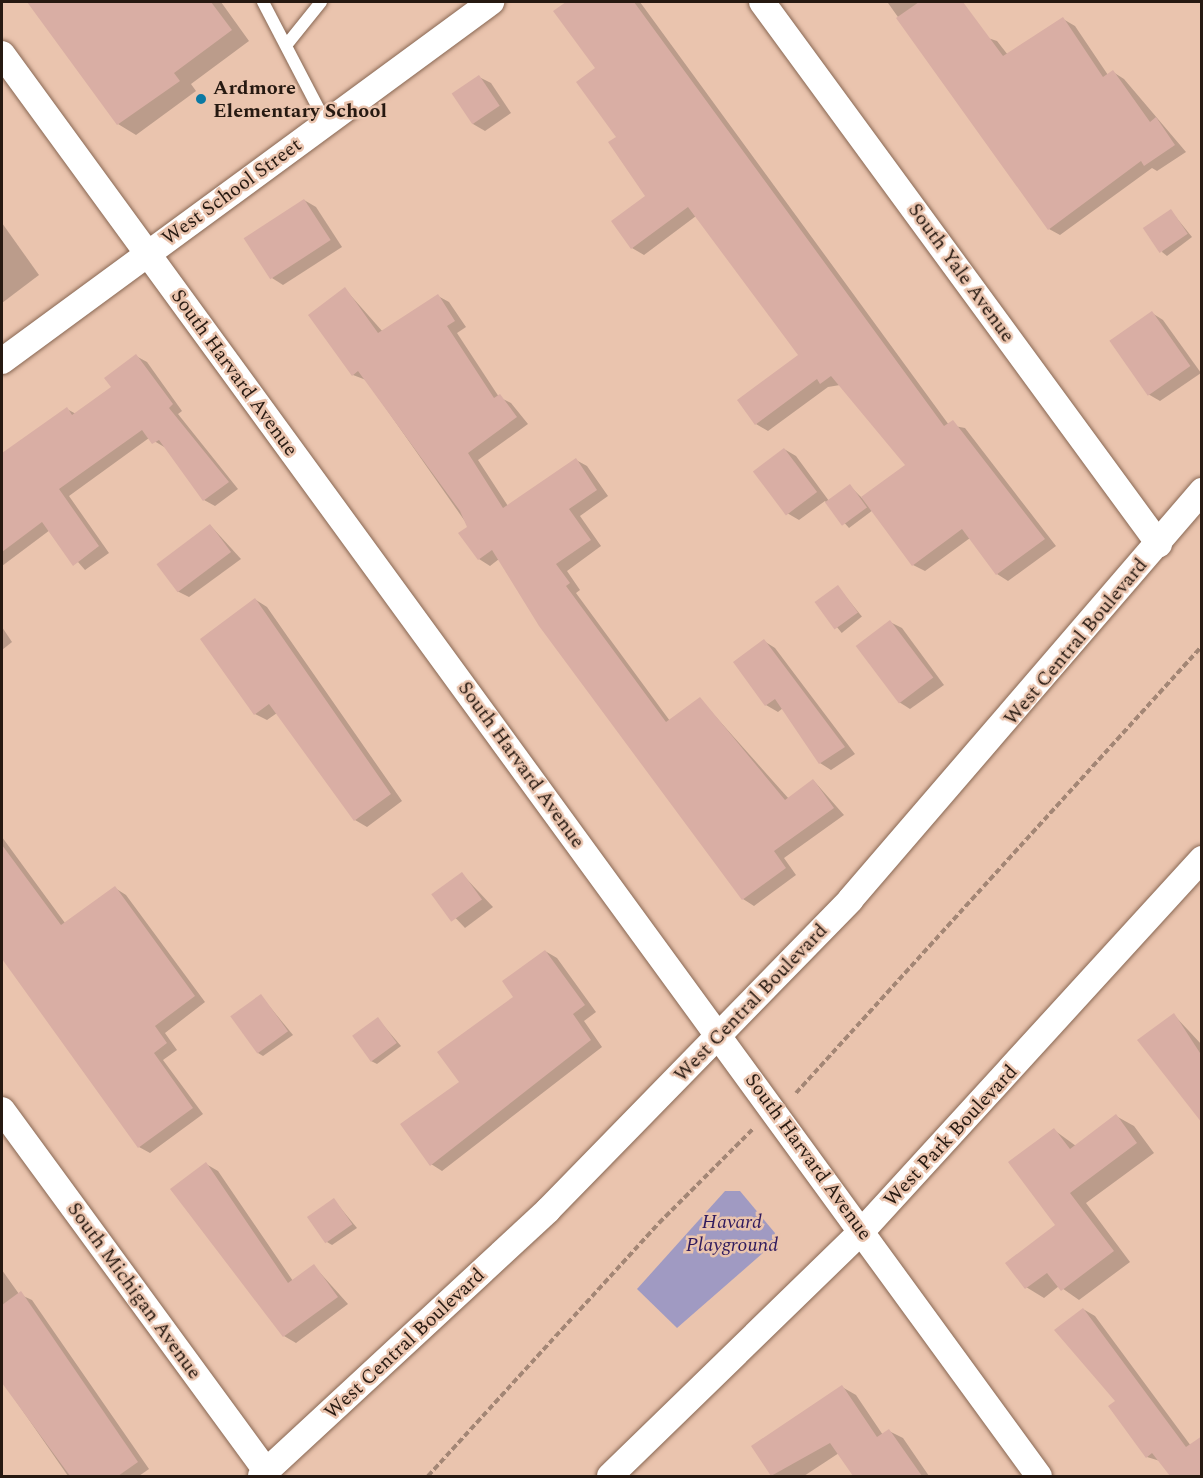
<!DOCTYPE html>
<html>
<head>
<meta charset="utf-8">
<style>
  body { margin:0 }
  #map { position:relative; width:1203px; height:1478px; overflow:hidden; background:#eac4ae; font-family:Spectral,serif }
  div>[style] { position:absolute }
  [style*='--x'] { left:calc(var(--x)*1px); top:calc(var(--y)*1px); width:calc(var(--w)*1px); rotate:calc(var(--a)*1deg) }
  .green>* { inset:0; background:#a09ac2 }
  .shadow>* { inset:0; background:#0003; transform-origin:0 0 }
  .building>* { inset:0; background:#d9aea4; transform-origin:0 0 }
  .path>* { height:4px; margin-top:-2px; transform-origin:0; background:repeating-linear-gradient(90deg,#a38675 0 6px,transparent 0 9px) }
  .roads { filter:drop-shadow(0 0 2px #886753) drop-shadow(0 0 2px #886753) }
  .lane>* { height:12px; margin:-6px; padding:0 6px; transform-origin:6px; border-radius:6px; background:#fff }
  .street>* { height:26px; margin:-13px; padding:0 13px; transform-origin:13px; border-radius:13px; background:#fff }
  .dots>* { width:16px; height:16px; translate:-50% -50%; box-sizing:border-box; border:3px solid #eac4ae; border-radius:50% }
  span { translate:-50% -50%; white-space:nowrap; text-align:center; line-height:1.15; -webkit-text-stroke:5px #eac4ae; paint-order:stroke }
  .poi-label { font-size:20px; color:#261911; font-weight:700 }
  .left { translate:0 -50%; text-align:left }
  .street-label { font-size:20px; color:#261911 }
  .park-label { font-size:20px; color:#2f1a5d; font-style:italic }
  .frame { position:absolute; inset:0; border:3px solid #261911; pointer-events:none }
</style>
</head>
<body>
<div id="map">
  <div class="green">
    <i style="clip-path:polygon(725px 1191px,740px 1191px,775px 1233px,771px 1246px,677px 1328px,637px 1289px)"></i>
  </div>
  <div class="shadow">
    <i style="clip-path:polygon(29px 2px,221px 2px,249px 41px,191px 84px,196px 91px,136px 135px,118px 124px)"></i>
    <i style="clip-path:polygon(568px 2px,640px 2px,949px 425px,965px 428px,1056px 546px,1008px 581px,997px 574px,970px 538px,925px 571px,913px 565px,873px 510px,849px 528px,825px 501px,799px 520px,787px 513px,784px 449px,796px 456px,829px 501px,850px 486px,862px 498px,907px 465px,840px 385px,828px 387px,768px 431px,756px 424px,800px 355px,696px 216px,644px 255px,632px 248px,647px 196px,618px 137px,597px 68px,555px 11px)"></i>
    <i style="clip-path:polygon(880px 2px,956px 2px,982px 36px,997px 41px,1008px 55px,1063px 19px,1075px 26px,1108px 75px,1113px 72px,1124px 79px,1186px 152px,1157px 171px,1152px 168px,1060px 235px,1049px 229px,888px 3px)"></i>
    <i style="clip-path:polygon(479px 77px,491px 83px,511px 113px,485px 131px,473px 124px)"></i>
    <i style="clip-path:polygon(304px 200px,316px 207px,342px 247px,283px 285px,272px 278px)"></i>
    <i style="clip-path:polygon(1171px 211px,1192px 237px,1167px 256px,1162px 252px)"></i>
    <i style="clip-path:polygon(2px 223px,39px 275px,2px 303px)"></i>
    <i style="clip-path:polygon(345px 289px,383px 332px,438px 296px,449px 302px,466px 327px,457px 333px,499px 397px,511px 403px,528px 424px,478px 460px,508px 506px,576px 460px,587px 466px,608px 496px,580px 516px,601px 546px,567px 571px,580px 590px,576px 593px,670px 721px,700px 699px,789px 799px,814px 781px,844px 815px,784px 858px,796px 875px,754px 906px,743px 899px,499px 559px,490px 566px,479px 559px,461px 533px,469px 527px,366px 380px,353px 375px)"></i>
    <i style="clip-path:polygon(1152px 313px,1163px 320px,1201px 373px,1160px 401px,1148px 394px)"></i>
    <i style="clip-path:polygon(136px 356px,147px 362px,182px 411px,178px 414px,238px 489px,215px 506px,204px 500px,166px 448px,149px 438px,69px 496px,109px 553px,85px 570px,50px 530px,2px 566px,2px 468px,67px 409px,76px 414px,113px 388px)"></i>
    <i style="clip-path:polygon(210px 525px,241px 559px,189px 597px,177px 591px)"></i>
    <i style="left:838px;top:587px;width:38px;height:26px;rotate:51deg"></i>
    <i style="clip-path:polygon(256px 600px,267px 607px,402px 801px,367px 827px,355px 820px,277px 713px,267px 720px,255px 714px)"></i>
    <i style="clip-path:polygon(890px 622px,902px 628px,944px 685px,910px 709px,899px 702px)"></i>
    <i style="clip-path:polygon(2px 627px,12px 642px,2px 650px)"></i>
    <i style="clip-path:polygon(764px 641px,775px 648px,855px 754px,831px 770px,820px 763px,783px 708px,778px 712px,766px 705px)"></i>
    <i style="clip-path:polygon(2px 837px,65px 923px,115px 888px,126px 895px,205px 1002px,165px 1033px,177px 1050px,163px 1060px,203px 1114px,150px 1153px,139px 1147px,2px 957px)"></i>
    <i style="clip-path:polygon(462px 874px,493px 907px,465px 928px,433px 894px)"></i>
    <i style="clip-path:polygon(545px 951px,557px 958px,596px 1012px,584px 1021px,602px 1047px,442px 1171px,431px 1164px,461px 1082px)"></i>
    <i style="clip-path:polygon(261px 996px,293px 1035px,263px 1056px,258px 1053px)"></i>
    <i style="clip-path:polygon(1174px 1015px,1202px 1045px,1202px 1112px)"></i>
    <i style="clip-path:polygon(378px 1019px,401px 1046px,377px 1064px,371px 1061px)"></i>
    <i style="clip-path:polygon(1116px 1116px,1134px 1126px,1154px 1153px,1086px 1203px,1130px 1262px,1079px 1300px,1059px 1286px,1044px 1298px,1026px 1287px,1057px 1225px,1054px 1130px,1076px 1146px)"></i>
    <i style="clip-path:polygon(206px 1164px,218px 1171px,293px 1281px,314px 1266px,348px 1304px,296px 1343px,284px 1336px)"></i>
    <i style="clip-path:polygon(334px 1200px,357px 1228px,332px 1245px,327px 1242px)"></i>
    <i style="clip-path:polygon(2px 1270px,19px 1294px,32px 1300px,149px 1469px,139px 1476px,68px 1476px,2px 1381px)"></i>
    <i style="clip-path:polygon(1083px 1309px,1095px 1316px,1191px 1446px,1202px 1442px,1202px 1476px,1172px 1476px,1160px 1461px,1147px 1457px,1117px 1401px)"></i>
    <i style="clip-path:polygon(842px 1387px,856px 1395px,883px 1435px,889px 1431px,903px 1438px,929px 1476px,855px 1476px,839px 1453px,804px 1476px,773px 1476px,753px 1446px)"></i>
  </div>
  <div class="building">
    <i style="clip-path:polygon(27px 2px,211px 2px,232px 30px,174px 73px,180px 81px,117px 125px)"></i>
    <i style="clip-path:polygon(566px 2px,634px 2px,944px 426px,953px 420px,1045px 539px,996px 575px,962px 529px,912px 566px,861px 497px,905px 465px,831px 376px,820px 384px,817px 379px,755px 425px,737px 400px,798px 355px,688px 207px,631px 249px,611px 221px,645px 196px,608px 142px,616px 137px,576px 82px,595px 68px,553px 11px)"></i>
    <i style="clip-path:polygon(919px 2px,963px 2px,1003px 56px,1063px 17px,1103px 77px,1113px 70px,1150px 122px,1156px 117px,1175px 145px,1144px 166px,1141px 161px,1048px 230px,896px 18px)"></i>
    <i style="left:479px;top:75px;width:37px;height:33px;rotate:56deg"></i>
    <i style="left:304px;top:199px;width:49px;height:72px;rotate:57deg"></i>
    <i style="left:1171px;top:209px;width:30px;height:34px;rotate:56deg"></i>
    <i style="clip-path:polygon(345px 287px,378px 333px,438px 294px,455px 321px,447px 326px,494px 398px,500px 394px,517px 417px,468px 453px,503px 508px,576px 458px,597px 490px,569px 509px,591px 540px,556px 564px,570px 583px,566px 586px,666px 722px,700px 697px,785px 800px,813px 779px,834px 808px,774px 851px,786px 868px,742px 900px,539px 626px,492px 550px,478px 560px,458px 533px,467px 527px,460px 511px,358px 371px,352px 376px,308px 315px)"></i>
    <i style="left:1152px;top:311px;width:67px;height:52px;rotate:55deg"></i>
    <i style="clip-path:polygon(136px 354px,173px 404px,169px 408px,229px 482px,203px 501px,159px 440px,152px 444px,142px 430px,59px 489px,99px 546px,73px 566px,42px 522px,2px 552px,2px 453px,67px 407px,72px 415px,111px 387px,104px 378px)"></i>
    <i style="left:784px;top:448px;width:55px;height:39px;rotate:53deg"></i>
    <i style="left:850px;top:484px;width:29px;height:31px;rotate:54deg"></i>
    <i style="left:210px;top:524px;width:35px;height:67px;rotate:53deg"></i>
    <i style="left:838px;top:585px;width:34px;height:29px;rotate:54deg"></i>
    <i style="clip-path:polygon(255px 598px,391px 794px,354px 821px,269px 704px,254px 715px,200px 639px)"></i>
    <i style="left:890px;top:620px;width:72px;height:43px;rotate:53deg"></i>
    <i style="clip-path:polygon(764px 639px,845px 747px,819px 764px,775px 699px,765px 706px,733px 662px)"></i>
    <i style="clip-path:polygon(2px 845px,61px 925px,115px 886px,195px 996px,155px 1026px,167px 1043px,154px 1053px,193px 1108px,138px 1148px,2px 959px)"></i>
    <i style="left:462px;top:872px;width:34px;height:38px;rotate:54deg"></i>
    <i style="clip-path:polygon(545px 950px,585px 1005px,573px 1014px,591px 1040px,430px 1166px,400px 1124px,459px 1082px,437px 1052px,513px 997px,502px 981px)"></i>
    <i style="left:261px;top:994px;width:46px;height:38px;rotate:54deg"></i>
    <i style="clip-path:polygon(1174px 1013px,1202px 1056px,1202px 1123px,1137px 1040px)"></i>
    <i style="left:378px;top:1017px;width:32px;height:32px;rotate:54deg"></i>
    <i style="clip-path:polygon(1116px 1114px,1137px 1143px,1070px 1193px,1114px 1251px,1061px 1291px,1047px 1273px,1025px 1289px,1005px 1263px,1055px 1225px,1008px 1162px,1054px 1128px,1070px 1149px)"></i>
    <i style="clip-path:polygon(206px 1162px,288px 1283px,314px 1264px,338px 1297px,283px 1337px,170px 1189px)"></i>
    <i style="left:334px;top:1198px;width:32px;height:33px;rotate:55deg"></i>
    <i style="clip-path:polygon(21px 1291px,138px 1462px,118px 1476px,70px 1476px,2px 1383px,2px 1305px)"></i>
    <i style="clip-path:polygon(1083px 1308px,1186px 1447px,1202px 1436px,1202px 1476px,1170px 1476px,1152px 1453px,1146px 1458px,1108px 1406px,1115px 1401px,1054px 1330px)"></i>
    <i style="clip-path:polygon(842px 1385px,877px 1437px,889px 1429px,922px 1476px,853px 1476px,830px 1443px,771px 1476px,751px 1446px)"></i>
  </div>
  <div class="path">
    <i style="--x:796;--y:1093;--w:604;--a:-47.75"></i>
    <i style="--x:428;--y:1476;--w:343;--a:-47.6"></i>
    <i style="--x:659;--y:1223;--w:133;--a:-45"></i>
  </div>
  <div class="roads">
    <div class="lane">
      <i style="--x:263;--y:2;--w:136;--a:62.5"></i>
      <i style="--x:288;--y:43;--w:53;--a:-51.2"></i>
    </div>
    <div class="street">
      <i style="--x:762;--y:2;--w:672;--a:53.78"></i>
      <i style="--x:2;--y:54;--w:1760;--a:53.9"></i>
      <i style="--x:2;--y:361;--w:607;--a:-36.28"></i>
      <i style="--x:2;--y:1110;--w:449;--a:53.8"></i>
      <i style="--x:261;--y:1476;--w:391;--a:-42.8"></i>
      <i style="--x:548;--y:1210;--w:433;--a:-45.7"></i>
      <i style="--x:850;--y:900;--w:540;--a:-49.28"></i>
      <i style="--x:610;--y:1476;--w:351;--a:-44.2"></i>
      <i style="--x:862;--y:1231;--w:504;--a:-47.57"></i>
    </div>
  </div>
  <div class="dots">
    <i style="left:201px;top:99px;background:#0b79a3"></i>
  </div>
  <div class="poi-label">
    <span class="left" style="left:213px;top:100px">Ardmore<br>Elementary School</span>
  </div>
  <div class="street-label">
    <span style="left:232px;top:192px;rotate:-36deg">West School Street</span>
    <span style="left:961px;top:273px;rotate:54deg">South Yale Avenue</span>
    <span style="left:234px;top:373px;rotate:54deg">South Harvard Avenue</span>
    <span style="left:1076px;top:642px;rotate:-50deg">West Central Boulevard</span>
    <span style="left:521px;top:765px;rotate:54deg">South Harvard Avenue</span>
    <span style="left:751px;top:1003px;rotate:-46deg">West Central Boulevard</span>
    <span style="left:951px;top:1136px;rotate:-47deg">West Park Boulevard</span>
    <span style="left:808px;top:1157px;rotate:54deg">South Harvard Avenue</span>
    <span style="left:134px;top:1291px;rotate:54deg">South Michigan Avenue</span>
    <span style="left:405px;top:1344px;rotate:-43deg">West Central Boulevard</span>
  </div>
  <div class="park-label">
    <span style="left:732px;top:1234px">Havard<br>Playground</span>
  </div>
  <div class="frame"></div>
</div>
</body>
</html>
